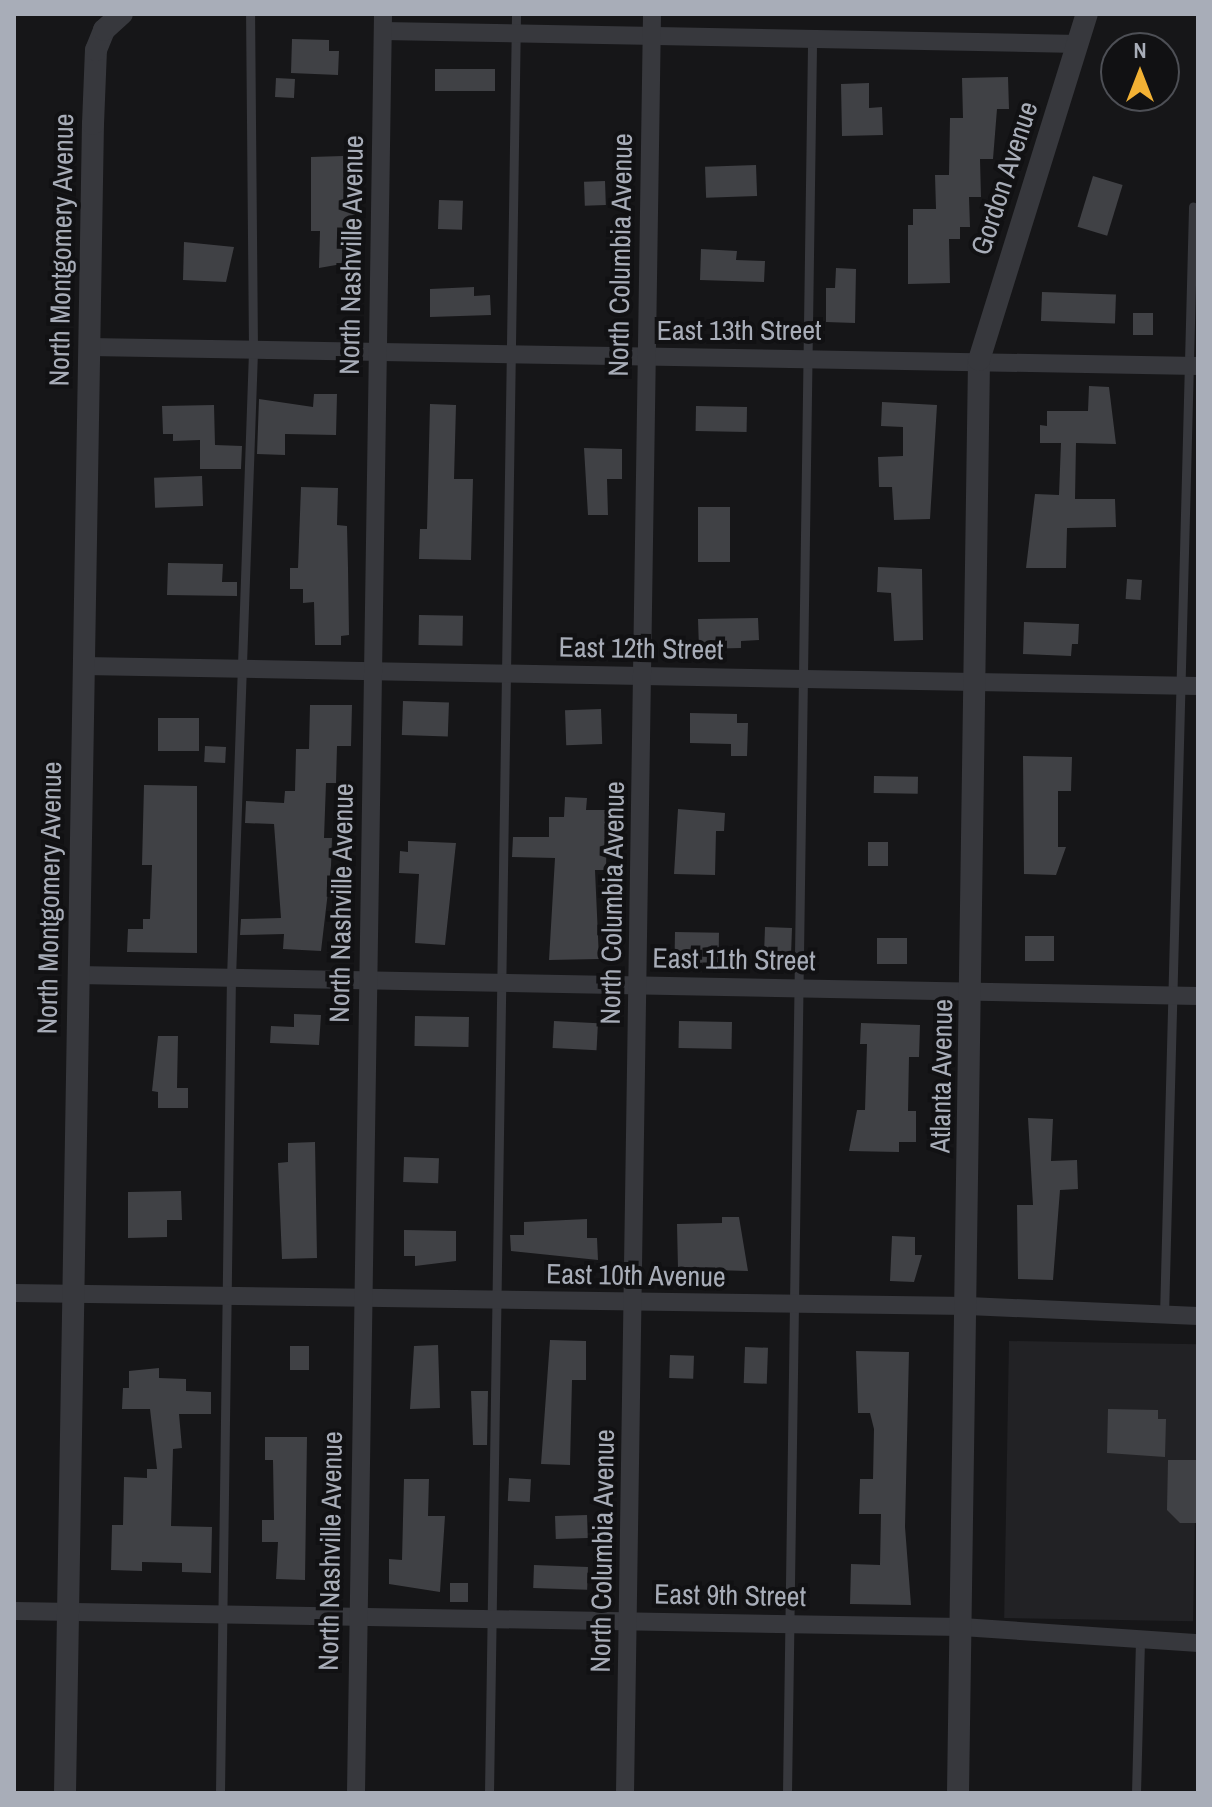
<!DOCTYPE html>
<html>
<head>
<meta charset="utf-8">
<style>
  body { margin:0 }
  #map { position:relative; width:1212px; height:1807px; overflow:hidden; background:#161618; font-family:"Archivo Narrow",sans-serif }
  div>[style] { position:absolute }
  [style*='--x'] { left:calc(var(--x)*1px); top:calc(var(--y)*1px); width:calc(var(--w)*1px); rotate:calc(var(--a)*1deg) }
  .built>* { inset:0; background:#222225; transform-origin:0 0 }
  .building>* { inset:0; background:#404145; transform-origin:0 0 }
  .service>* { height:9px; margin:-4.5px; padding:0 4.5px; transform-origin:4.5px; border-radius:4.5px; background:#37383d }
  .minor>* { height:18px; margin:-9px; padding:0 9px; transform-origin:9px; border-radius:9px; background:#37383d }
  .tertiary>* { height:22px; margin:-11px; padding:0 11px; transform-origin:11px; border-radius:11px; background:#37383d }
  span { translate:-50% -50%; white-space:nowrap; text-align:center; line-height:1.15; -webkit-text-stroke:8px #111113; paint-order:stroke }
  .street-label { font-size:28px; color:#a8adb8 }
  .frame { position:absolute; inset:0; border:16px solid #a8adb8; pointer-events:none }
  .north { position:absolute; left:1100px; top:32px; width:80px; height:80px; box-sizing:border-box; background:#111113; border:2px solid #4d4f55; border-radius:50%; rotate:0deg; font-size:22px; font-weight:700; line-height:32px; text-align:center; color:#a8adb8 }
  .north::after { content:''; display:block; margin:auto; width:28px; height:36px; background:#f2b134; clip-path:polygon(50% 0,100% 100%,50% 72%,0 100%) }
</style>
</head>
<body>
<div id="map">
  <div class="built">
    <i style="left:1009px;top:1341px;width:189px;height:277px;rotate:1deg"></i>
  </div>
  <div class="building">
    <i style="clip-path:polygon(292px 39px,329px 40px,329px 51px,339px 51px,338px 75px,291px 73px)"></i>
    <i style="left:495px;top:69px;width:22px;height:60px;rotate:90deg"></i>
    <i style="clip-path:polygon(1008px 77px,1009px 109px,997px 109px,993px 159px,980px 159px,981px 197px,969px 197px,970px 227px,960px 227px,960px 239px,949px 239px,950px 283px,908px 284px,908px 225px,913px 225px,913px 209px,936px 209px,935px 175px,949px 175px,950px 118px,963px 118px,962px 78px)"></i>
    <i style="left:276px;top:78px;width:19px;height:19px;rotate:3deg"></i>
    <i style="clip-path:polygon(869px 83px,869px 108px,882px 107px,883px 135px,842px 136px,841px 84px)"></i>
    <i style="clip-path:polygon(343px 156px,344px 199px,358px 200px,353px 262px,319px 268px,320px 231px,311px 231px,311px 157px)"></i>
    <i style="left:756px;top:165px;width:31px;height:51px;rotate:88deg"></i>
    <i style="left:1093px;top:176px;width:31px;height:53px;rotate:17deg"></i>
    <i style="left:605px;top:181px;width:24px;height:21px;rotate:88deg"></i>
    <i style="left:439px;top:200px;width:24px;height:29px;rotate:2deg"></i>
    <i style="clip-path:polygon(184px 242px,234px 247px,226px 282px,183px 280px)"></i>
    <i style="clip-path:polygon(701px 249px,737px 251px,736px 260px,765px 261px,764px 282px,700px 280px)"></i>
    <i style="clip-path:polygon(836px 268px,856px 269px,855px 323px,826px 322px,826px 288px,835px 288px)"></i>
    <i style="clip-path:polygon(474px 287px,474px 296px,490px 295px,491px 315px,430px 317px,430px 289px)"></i>
    <i style="left:1042px;top:292px;width:74px;height:29px;rotate:2deg"></i>
    <i style="left:1133px;top:313px;width:20px;height:22px"></i>
    <i style="clip-path:polygon(1089px 386px,1109px 387px,1116px 444px,1076px 443px,1075px 499px,1115px 499px,1116px 527px,1067px 528px,1066px 568px,1026px 568px,1035px 494px,1059px 495px,1061px 443px,1040px 443px,1040px 425px,1047px 426px,1047px 411px,1088px 411px)"></i>
    <i style="clip-path:polygon(314px 394px,337px 394px,336px 435px,285px 434px,285px 455px,257px 454px,259px 399px,313px 407px)"></i>
    <i style="clip-path:polygon(882px 402px,937px 405px,930px 519px,894px 520px,892px 487px,879px 487px,878px 457px,903px 456px,903px 427px,881px 426px)"></i>
    <i style="clip-path:polygon(430px 404px,456px 405px,454px 479px,473px 479px,471px 560px,419px 559px,420px 529px,427px 529px)"></i>
    <i style="clip-path:polygon(214px 405px,215px 445px,242px 446px,241px 469px,200px 469px,200px 440px,173px 441px,173px 434px,163px 434px,162px 406px)"></i>
    <i style="left:696px;top:406px;width:51px;height:25px;rotate:1deg"></i>
    <i style="clip-path:polygon(584px 448px,622px 449px,622px 479px,607px 479px,608px 515px,588px 515px)"></i>
    <i style="left:202px;top:476px;width:30px;height:48px;rotate:88deg"></i>
    <i style="clip-path:polygon(301px 487px,338px 488px,337px 525px,347px 526px,348px 568px,349px 635px,341px 636px,341px 645px,315px 645px,314px 602px,303px 603px,303px 589px,290px 589px,290px 568px,298px 568px)"></i>
    <i style="left:698px;top:507px;width:32px;height:55px"></i>
    <i style="clip-path:polygon(168px 563px,223px 564px,222px 582px,237px 582px,237px 596px,167px 595px)"></i>
    <i style="clip-path:polygon(878px 567px,922px 569px,923px 640px,894px 641px,891px 593px,877px 592px)"></i>
    <i style="left:1127px;top:579px;width:15px;height:20px;rotate:4deg"></i>
    <i style="left:419px;top:615px;width:44px;height:30px;rotate:1deg"></i>
    <i style="clip-path:polygon(758px 618px,759px 640px,741px 641px,741px 648px,699px 649px,698px 619px)"></i>
    <i style="clip-path:polygon(1024px 622px,1079px 624px,1078px 644px,1072px 644px,1071px 656px,1023px 654px)"></i>
    <i style="left:403px;top:701px;width:46px;height:34px;rotate:2deg"></i>
    <i style="clip-path:polygon(310px 705px,352px 705px,351px 746px,337px 746px,336px 783px,326px 783px,324px 838px,332px 838px,331px 866px,321px 951px,283px 949px,284px 934px,240px 935px,241px 919px,281px 918px,274px 824px,245px 823px,246px 801px,284px 803px,285px 791px,295px 791px,296px 749px,309px 749px)"></i>
    <i style="left:601px;top:709px;width:35px;height:36px;rotate:88deg"></i>
    <i style="clip-path:polygon(690px 713px,737px 714px,737px 723px,748px 723px,747px 756px,731px 756px,731px 744px,690px 743px)"></i>
    <i style="left:158px;top:718px;width:41px;height:33px"></i>
    <i style="left:205px;top:746px;width:21px;height:16px;rotate:3deg"></i>
    <i style="clip-path:polygon(1023px 756px,1072px 757px,1071px 791px,1058px 791px,1058px 847px,1066px 847px,1056px 875px,1024px 874px)"></i>
    <i style="left:874px;top:776px;width:44px;height:17px;rotate:1deg"></i>
    <i style="clip-path:polygon(144px 785px,197px 786px,197px 953px,127px 952px,128px 929px,143px 929px,143px 919px,150px 919px,152px 865px,142px 865px)"></i>
    <i style="clip-path:polygon(565px 797px,587px 798px,586px 810px,607px 810px,606px 870px,595px 870px,599px 959px,549px 960px,555px 858px,512px 857px,513px 837px,549px 837px,549px 817px,564px 817px)"></i>
    <i style="clip-path:polygon(678px 809px,725px 813px,724px 831px,716px 831px,715px 875px,674px 874px)"></i>
    <i style="clip-path:polygon(408px 841px,456px 843px,445px 945px,415px 943px,419px 874px,399px 873px,400px 851px,408px 852px)"></i>
    <i style="left:868px;top:842px;width:20px;height:24px"></i>
    <i style="left:765px;top:927px;width:27px;height:41px;rotate:2deg"></i>
    <i style="left:675px;top:932px;width:44px;height:32px;rotate:1deg"></i>
    <i style="left:1025px;top:936px;width:29px;height:25px"></i>
    <i style="left:907px;top:938px;width:26px;height:30px;rotate:90deg"></i>
    <i style="clip-path:polygon(294px 1014px,321px 1015px,319px 1045px,270px 1043px,271px 1026px,294px 1027px)"></i>
    <i style="left:415px;top:1016px;width:54px;height:30px;rotate:1deg"></i>
    <i style="left:554px;top:1021px;width:44px;height:27px;rotate:3deg"></i>
    <i style="left:679px;top:1021px;width:53px;height:27px;rotate:1deg"></i>
    <i style="clip-path:polygon(861px 1023px,920px 1025px,919px 1057px,909px 1057px,908px 1111px,916px 1111px,916px 1142px,899px 1142px,899px 1152px,849px 1151px,857px 1110px,865px 1110px,867px 1044px,860px 1044px)"></i>
    <i style="clip-path:polygon(158px 1036px,178px 1036px,177px 1088px,188px 1088px,188px 1108px,158px 1108px,158px 1092px,152px 1091px)"></i>
    <i style="clip-path:polygon(1028px 1118px,1053px 1119px,1051px 1161px,1077px 1160px,1078px 1189px,1060px 1190px,1053px 1280px,1018px 1279px,1017px 1205px,1033px 1205px)"></i>
    <i style="clip-path:polygon(315px 1142px,317px 1258px,282px 1259px,278px 1163px,288px 1162px,288px 1143px)"></i>
    <i style="left:404px;top:1157px;width:35px;height:25px;rotate:2deg"></i>
    <i style="clip-path:polygon(181px 1191px,182px 1220px,167px 1220px,167px 1237px,128px 1238px,128px 1192px)"></i>
    <i style="clip-path:polygon(722px 1217px,739px 1217px,748px 1271px,678px 1269px,677px 1224px,722px 1223px)"></i>
    <i style="clip-path:polygon(587px 1219px,587px 1238px,597px 1238px,598px 1260px,511px 1251px,510px 1235px,524px 1235px,524px 1222px)"></i>
    <i style="clip-path:polygon(404px 1230px,456px 1231px,456px 1261px,415px 1266px,415px 1256px,404px 1256px)"></i>
    <i style="clip-path:polygon(892px 1236px,915px 1237px,915px 1255px,922px 1255px,914px 1282px,890px 1281px)"></i>
    <i style="clip-path:polygon(550px 1340px,586px 1341px,586px 1380px,572px 1380px,570px 1465px,541px 1464px)"></i>
    <i style="clip-path:polygon(438px 1345px,440px 1408px,410px 1409px,414px 1346px)"></i>
    <i style="left:290px;top:1346px;width:19px;height:24px"></i>
    <i style="left:745px;top:1347px;width:23px;height:36px;rotate:2deg"></i>
    <i style="clip-path:polygon(856px 1351px,909px 1352px,905px 1527px,911px 1605px,850px 1604px,851px 1564px,880px 1565px,881px 1514px,859px 1514px,860px 1479px,873px 1479px,874px 1429px,870px 1413px,858px 1413px)"></i>
    <i style="left:670px;top:1355px;width:24px;height:23px;rotate:2deg"></i>
    <i style="clip-path:polygon(159px 1368px,159px 1378px,186px 1379px,186px 1391px,211px 1392px,211px 1414px,179px 1414px,182px 1448px,173px 1449px,171px 1526px,212px 1527px,211px 1573px,182px 1572px,182px 1563px,142px 1562px,142px 1571px,111px 1570px,112px 1525px,123px 1525px,124px 1477px,147px 1478px,147px 1469px,157px 1469px,150px 1409px,122px 1409px,123px 1388px,129px 1388px,129px 1371px)"></i>
    <i style="clip-path:polygon(471px 1391px,488px 1391px,487px 1445px,473px 1445px)"></i>
    <i style="clip-path:polygon(1108px 1409px,1158px 1410px,1158px 1419px,1166px 1419px,1165px 1457px,1107px 1453px)"></i>
    <i style="clip-path:polygon(265px 1437px,307px 1437px,305px 1580px,276px 1579px,278px 1542px,262px 1542px,262px 1520px,274px 1520px,273px 1460px,265px 1460px)"></i>
    <i style="clip-path:polygon(1168px 1460px,1198px 1460px,1198px 1523px,1180px 1523px,1167px 1510px)"></i>
    <i style="left:509px;top:1478px;width:22px;height:23px;rotate:3deg"></i>
    <i style="clip-path:polygon(404px 1479px,429px 1479px,428px 1516px,445px 1516px,440px 1592px,389px 1584px,389px 1559px,402px 1560px)"></i>
    <i style="left:587px;top:1515px;width:23px;height:32px;rotate:88deg"></i>
    <i style="left:534px;top:1565px;width:54px;height:23px;rotate:2deg"></i>
    <i style="left:450px;top:1583px;width:18px;height:19px"></i>
  </div>
  <div class="service">
    <i style="--x:1164;--y:1316;--w:1110;--a:-88.5"></i>
    <i style="--x:220;--y:1793;--w:815;--a:-89.23"></i>
    <i style="--x:231;--y:978;--w:628;--a:-87.99"></i>
    <i style="--x:253;--y:350;--w:336;--a:-90.5"></i>
    <i style="--x:489;--y:1793;--w:1779;--a:-89.13"></i>
    <i style="--x:787;--y:1793;--w:1752;--a:-89.18"></i>
    <i style="--x:1136;--y:1793;--w:151;--a:-88.5"></i>
  </div>
  <div class="minor">
    <i style="--x:383;--y:31;--w:696;--a:1.07"></i>
    <i style="--x:89;--y:347;--w:1109;--a:0.98"></i>
    <i style="--x:84;--y:666;--w:1114;--a:1.03"></i>
    <i style="--x:77;--y:975;--w:1121;--a:1.07"></i>
    <i style="--x:14;--y:1293;--w:954;--a:0.78"></i>
    <i style="--x:968;--y:1306;--w:230;--a:2.5"></i>
    <i style="--x:14;--y:1611;--w:948;--a:0.97"></i>
    <i style="--x:962;--y:1627;--w:237;--a:3.9"></i>
    <i style="--x:356;--y:1793;--w:1779;--a:-89.13"></i>
    <i style="--x:625;--y:1793;--w:1779;--a:-89.13"></i>
  </div>
  <div class="tertiary">
    <i style="--x:65;--y:1793;--w:1669;--a:-89.04"></i>
    <i style="--x:93;--y:124;--w:74;--a:-87.7"></i>
    <i style="--x:96;--y:50;--w:22;--a:-68"></i>
    <i style="--x:104;--y:30;--w:24;--a:-42"></i>
    <i style="--x:958;--y:1793;--w:1433;--a:-89.16"></i>
    <i style="--x:979;--y:360;--w:362;--a:-72.7"></i>
  </div>
  <div class="street-label">
    <span style="left:1004px;top:178px;rotate:-72deg">Gordon Avenue</span>
    <span style="left:61px;top:250px;rotate:-89deg">North Montgomery Avenue</span>
    <span style="left:351px;top:255px;rotate:-89deg">North Nashville Avenue</span>
    <span style="left:620px;top:255px;rotate:-89deg">North Columbia Avenue</span>
    <span style="left:739px;top:330px">East 13th Street</span>
    <span style="left:641px;top:648px;rotate:1deg">East 12th Street</span>
    <span style="left:49px;top:898px;rotate:-89deg">North Montgomery Avenue</span>
    <span style="left:341px;top:903px;rotate:-89deg">North Nashville Avenue</span>
    <span style="left:612px;top:903px;rotate:-89deg">North Columbia Avenue</span>
    <span style="left:734px;top:959px;rotate:1deg">East 11th Street</span>
    <span style="left:941px;top:1076px;rotate:-89deg">Atlanta Avenue</span>
    <span style="left:636px;top:1275px;rotate:1deg">East 10th Avenue</span>
    <span style="left:330px;top:1551px;rotate:-89deg">North Nashville Avenue</span>
    <span style="left:602px;top:1551px;rotate:-89deg">North Columbia Avenue</span>
    <span style="left:730px;top:1595px;rotate:1deg">East 9th Street</span>
  </div>
  <div class="frame"></div>
  <div class="north">N</div>
</div>
</body>
</html>
